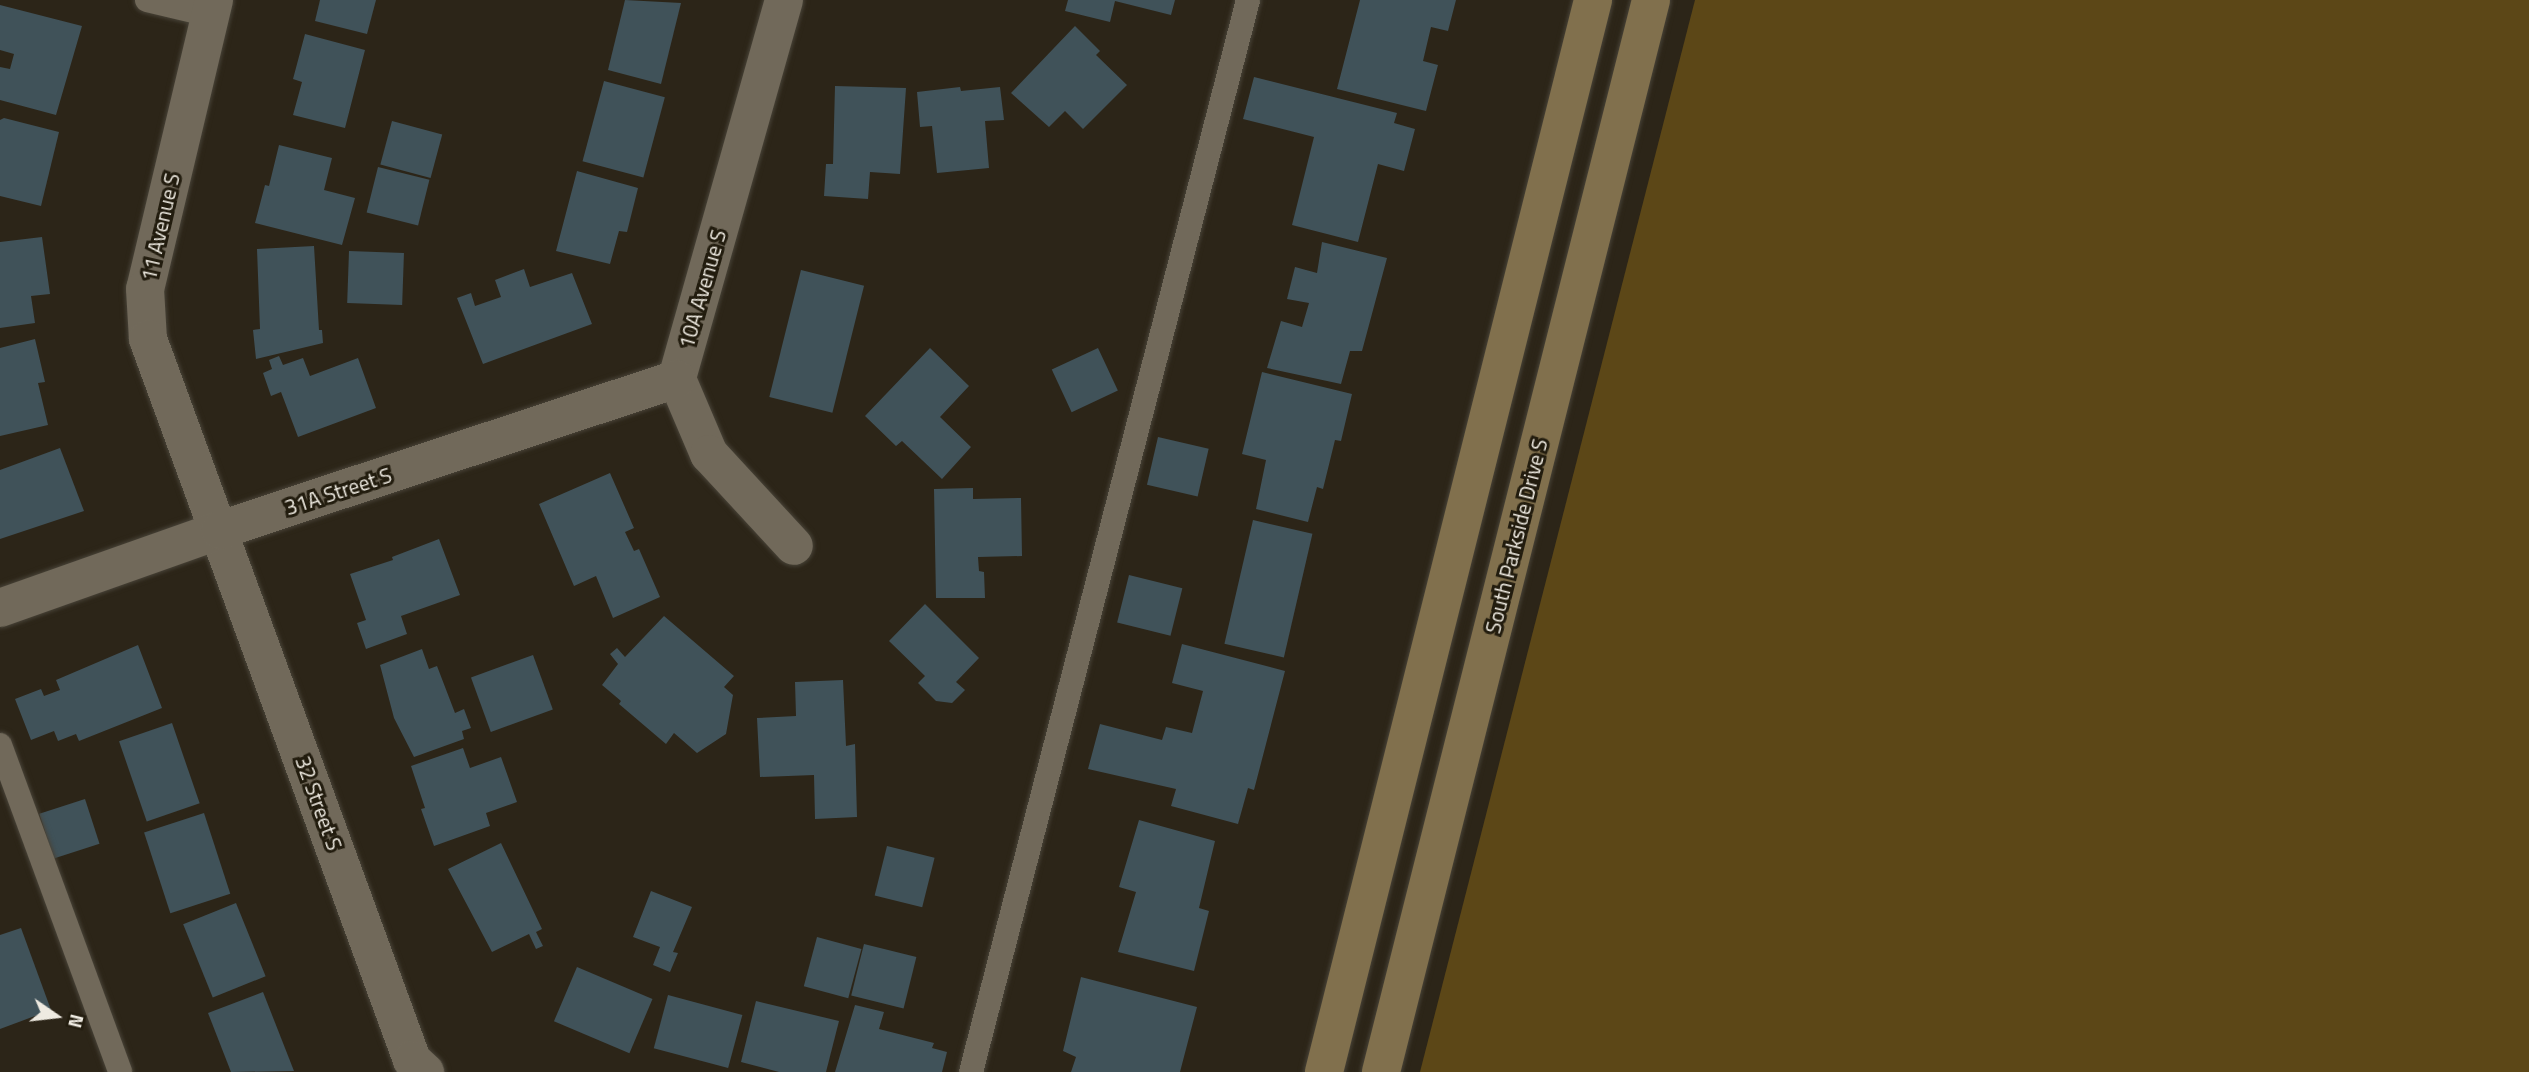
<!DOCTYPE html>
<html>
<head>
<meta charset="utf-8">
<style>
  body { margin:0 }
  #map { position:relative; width:2529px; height:1072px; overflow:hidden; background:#2c2518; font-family:"Titillium Web",sans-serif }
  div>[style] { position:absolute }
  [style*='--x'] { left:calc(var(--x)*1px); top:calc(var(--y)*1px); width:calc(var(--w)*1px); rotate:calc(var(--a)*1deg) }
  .green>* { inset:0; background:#5c4717 }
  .building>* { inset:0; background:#405259; transform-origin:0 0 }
  .roads { filter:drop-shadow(0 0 2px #484338) drop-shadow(0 0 2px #484338) }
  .service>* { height:24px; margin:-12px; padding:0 12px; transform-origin:12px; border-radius:12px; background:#71695a }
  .minor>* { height:38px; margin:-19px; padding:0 19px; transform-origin:19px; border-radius:19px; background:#71695a }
  .secondary>* { height:38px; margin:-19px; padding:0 19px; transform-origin:19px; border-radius:19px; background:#81704d }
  span { translate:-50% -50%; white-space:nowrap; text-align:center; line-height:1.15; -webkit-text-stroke:6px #221c0e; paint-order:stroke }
  .street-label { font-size:21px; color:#eeeae1 }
  .north { position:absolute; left:21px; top:981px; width:70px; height:70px; -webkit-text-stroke:5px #221c0e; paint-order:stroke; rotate:104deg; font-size:19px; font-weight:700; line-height:28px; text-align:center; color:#eeeae1 }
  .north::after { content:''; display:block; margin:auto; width:24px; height:32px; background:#eeeae1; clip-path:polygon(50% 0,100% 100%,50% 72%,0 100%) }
</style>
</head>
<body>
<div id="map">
  <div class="green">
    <i style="clip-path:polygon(1695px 0,2529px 0,2529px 1072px,1420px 1072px)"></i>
  </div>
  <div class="building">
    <i style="clip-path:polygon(320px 0,376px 0,367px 34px,315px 21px)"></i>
    <i style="clip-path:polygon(625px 0,681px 3px,661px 84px,608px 70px)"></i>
    <i style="clip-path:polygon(1068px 0,1175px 0,1171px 15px,1115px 1px,1110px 22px,1065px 11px)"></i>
    <i style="clip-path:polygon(1360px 0,1456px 0,1448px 31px,1431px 27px,1423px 61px,1438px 65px,1426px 111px,1337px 89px)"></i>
    <i style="clip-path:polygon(0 5px,82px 26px,56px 115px,0 100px,0 67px,10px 69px,14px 54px,0 50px)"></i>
    <i style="clip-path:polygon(1075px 26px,1100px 51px,1096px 55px,1127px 85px,1083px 129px,1065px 111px,1049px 127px,1011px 93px)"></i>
    <i style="clip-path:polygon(305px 34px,365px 50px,345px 128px,293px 115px,302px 82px,293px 79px)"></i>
    <i style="clip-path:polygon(1254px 77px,1397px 113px,1394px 123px,1415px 129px,1404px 171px,1378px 164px,1358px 242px,1292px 225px,1314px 137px,1243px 119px)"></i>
    <i style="left:604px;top:81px;width:63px;height:83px;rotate:15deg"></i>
    <i style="clip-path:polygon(835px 86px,906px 88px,900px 174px,870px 172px,868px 199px,824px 196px,826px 164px,833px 164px)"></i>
    <i style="clip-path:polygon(960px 87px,961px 91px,1000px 87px,1004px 120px,985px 121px,989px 168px,937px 173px,932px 126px,920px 127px,917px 92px)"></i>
    <i style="clip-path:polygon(4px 118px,59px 132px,41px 206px,0 196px,0 120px)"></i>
    <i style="left:392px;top:121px;width:52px;height:45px;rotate:15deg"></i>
    <i style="clip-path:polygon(279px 145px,332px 158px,324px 190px,355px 198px,342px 245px,255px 223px,265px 185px,269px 186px)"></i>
    <i style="left:378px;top:167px;width:53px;height:47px;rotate:14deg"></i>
    <i style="clip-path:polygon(577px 171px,638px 188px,627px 232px,619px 231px,610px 264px,556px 251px)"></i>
    <i style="clip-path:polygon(42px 237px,50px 294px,31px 296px,35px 323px,0 328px,0 242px)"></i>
    <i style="clip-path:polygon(1322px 242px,1387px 258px,1362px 351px,1350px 351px,1341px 384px,1267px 368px,1281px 321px,1302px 327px,1309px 303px,1287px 299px,1295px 267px,1317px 273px)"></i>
    <i style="clip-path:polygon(314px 246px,319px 330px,322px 330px,323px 343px,256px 359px,253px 330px,260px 329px,257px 249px)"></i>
    <i style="left:349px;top:251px;width:55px;height:52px;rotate:2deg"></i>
    <i style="clip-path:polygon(524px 269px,530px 287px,572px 273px,592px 324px,483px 364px,457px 298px,471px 293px,475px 306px,501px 297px,495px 280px)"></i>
    <i style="left:801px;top:270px;width:65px;height:131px;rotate:14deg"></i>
    <i style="clip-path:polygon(35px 339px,45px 382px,38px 383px,48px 425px,0 436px,0 348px)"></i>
    <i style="clip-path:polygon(930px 348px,969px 386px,940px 417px,971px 447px,942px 479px,902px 441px,896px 446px,865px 416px)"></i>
    <i style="left:1098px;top:348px;width:47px;height:51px;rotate:65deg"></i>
    <i style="clip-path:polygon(279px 356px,283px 365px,303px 358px,310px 376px,358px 358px,376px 408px,298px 437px,281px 392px,271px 396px,263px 373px,272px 369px,269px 360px)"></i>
    <i style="clip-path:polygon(1262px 372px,1352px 394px,1341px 441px,1335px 440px,1323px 489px,1317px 487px,1308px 522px,1256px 509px,1266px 460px,1242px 454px)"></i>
    <i style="left:1158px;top:437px;width:52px;height:49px;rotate:13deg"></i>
    <i style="clip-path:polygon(60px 448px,84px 511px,0 539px,0 470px)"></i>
    <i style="clip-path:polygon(610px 473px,634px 528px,625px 532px,634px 551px,639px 549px,660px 597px,613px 618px,596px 576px,574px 586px,539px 504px)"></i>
    <i style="clip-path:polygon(973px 488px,973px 499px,1021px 498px,1022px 556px,978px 557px,979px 571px,984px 572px,985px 598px,936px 598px,934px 489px)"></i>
    <i style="left:1253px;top:520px;width:61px;height:127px;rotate:13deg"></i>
    <i style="clip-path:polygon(439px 539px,460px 595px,401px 616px,407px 634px,366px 649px,357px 623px,366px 620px,350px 574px,393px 560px,392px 557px)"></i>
    <i style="left:1129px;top:575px;width:55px;height:49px;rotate:14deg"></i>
    <i style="clip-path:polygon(925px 604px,979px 658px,956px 682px,965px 690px,952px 703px,936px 701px,918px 683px,925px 676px,889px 641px)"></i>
    <i style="clip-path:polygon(664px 616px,734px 676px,724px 687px,733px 695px,726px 734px,697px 753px,674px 733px,666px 744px,619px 704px,621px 701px,602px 685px,618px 664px,610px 654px,617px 648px,625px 657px)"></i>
    <i style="clip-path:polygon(1182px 644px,1285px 671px,1254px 790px,1248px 788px,1238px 824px,1171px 806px,1176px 789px,1088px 769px,1100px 724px,1162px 740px,1166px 727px,1192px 733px,1203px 691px,1172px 683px)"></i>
    <i style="clip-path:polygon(138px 645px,162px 708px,79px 741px,76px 734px,58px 741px,54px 731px,31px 740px,15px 699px,41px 689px,44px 696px,60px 690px,56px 680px)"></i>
    <i style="clip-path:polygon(422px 649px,429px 669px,437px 666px,455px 713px,464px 709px,471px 728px,462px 731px,464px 739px,414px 757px,394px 718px,380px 665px)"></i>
    <i style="left:533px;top:655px;width:58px;height:66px;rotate:70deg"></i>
    <i style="clip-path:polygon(843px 680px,846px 746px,855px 744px,857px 817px,815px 819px,814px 775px,760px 777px,757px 718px,796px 716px,795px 682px)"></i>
    <i style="left:172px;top:723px;width:85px;height:56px;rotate:71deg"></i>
    <i style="clip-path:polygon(463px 748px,470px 768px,501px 757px,517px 802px,486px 813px,490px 826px,434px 846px,421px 809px,425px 808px,411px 766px)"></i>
    <i style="left:85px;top:799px;width:47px;height:48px;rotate:72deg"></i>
    <i style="left:204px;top:813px;width:85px;height:63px;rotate:72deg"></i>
    <i style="clip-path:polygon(1139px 820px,1215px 841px,1199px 908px,1209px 911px,1194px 971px,1118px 952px,1136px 892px,1119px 887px)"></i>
    <i style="clip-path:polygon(501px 843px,542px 929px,536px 932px,543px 946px,536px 949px,529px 934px,492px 952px,448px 869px)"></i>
    <i style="left:887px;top:846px;width:49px;height:51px;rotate:14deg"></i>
    <i style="clip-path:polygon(651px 891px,692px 907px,673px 952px,678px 953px,670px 972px,653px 965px,660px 947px,633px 937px)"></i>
    <i style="left:236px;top:903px;width:79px;height:57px;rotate:68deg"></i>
    <i style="clip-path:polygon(21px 928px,51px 1010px,0 1029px,0 935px)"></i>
    <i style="left:817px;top:937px;width:46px;height:51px;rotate:15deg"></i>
    <i style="left:864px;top:944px;width:54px;height:53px;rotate:14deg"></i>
    <i style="left:577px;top:967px;width:82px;height:59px;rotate:23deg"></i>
    <i style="clip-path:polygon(1081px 977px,1197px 1007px,1180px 1072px,1071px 1072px,1076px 1057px,1063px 1051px)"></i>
    <i style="clip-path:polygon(263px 992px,294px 1071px,231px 1072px,208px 1013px)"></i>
    <i style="left:668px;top:995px;width:77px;height:55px;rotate:15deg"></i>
    <i style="clip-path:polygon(756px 1001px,839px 1021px,826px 1072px,779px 1072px,741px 1062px)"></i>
    <i style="clip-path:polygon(855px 1005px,884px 1012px,879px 1029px,934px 1043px,932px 1048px,947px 1052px,942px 1072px,835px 1072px)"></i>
  </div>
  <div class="roads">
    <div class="service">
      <i style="--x:147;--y:0;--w:65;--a:13.4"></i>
      <i style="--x:0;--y:745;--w:348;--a:69.8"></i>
      <i style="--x:971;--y:1072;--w:1107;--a:-75.51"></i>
    </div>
    <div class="minor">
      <i style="--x:214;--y:0;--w:297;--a:103.4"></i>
      <i style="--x:145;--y:289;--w:50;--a:86.6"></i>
      <i style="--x:148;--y:339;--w:768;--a:69.89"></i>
      <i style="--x:412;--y:1060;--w:18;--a:43"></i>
      <i style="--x:784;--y:0;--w:394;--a:105.8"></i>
      <i style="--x:677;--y:379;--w:82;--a:66.9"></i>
      <i style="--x:709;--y:454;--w:125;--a:47.3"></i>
      <i style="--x:0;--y:608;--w:233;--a:-19.5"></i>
      <i style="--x:220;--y:530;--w:481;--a:-18.3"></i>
    </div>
    <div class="secondary">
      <i style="--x:1324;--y:1072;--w:1105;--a:-75.91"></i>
      <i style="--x:1381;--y:1072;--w:1105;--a:-75.86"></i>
    </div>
  </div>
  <div class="street-label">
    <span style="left:160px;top:227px;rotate:-77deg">11 Avenue S</span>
    <span style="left:702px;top:289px;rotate:-74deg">10A Avenue S</span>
    <span style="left:338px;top:491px;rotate:-18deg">31A Street S</span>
    <span style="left:1516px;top:536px;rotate:-76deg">South Parkside Drive S</span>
    <span style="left:319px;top:803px;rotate:70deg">32 Street S</span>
  </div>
  <div class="north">N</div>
</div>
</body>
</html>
